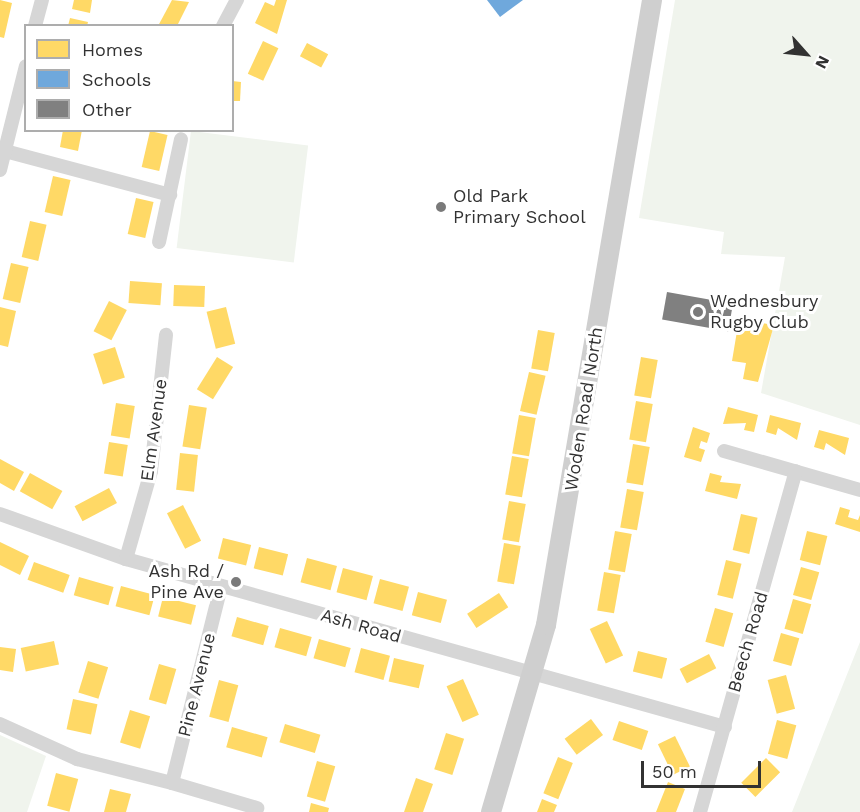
<!DOCTYPE html>
<html>
<head>
<meta charset="utf-8">
<style>
  body { margin:0 }
  #map { position:relative; width:860px; height:812px; overflow:hidden; background:#fff; font-family:"Work Sans",sans-serif }
  div>[style] { position:absolute }
  [style*='--x'] { left:calc(var(--x)*1px); top:calc(var(--y)*1px); width:calc(var(--w)*1px); rotate:calc(var(--a)*1deg) }
  .green>* { inset:0; background:#f0f4ed; transform-origin:0 0 }
  .homes>* { inset:0; background:#ffd966; transform-origin:0 0 }
  .schools>* { inset:0; background:#6fa8dc }
  .building>* { inset:0; background:#808080; transform-origin:0 0 }
  .street>* { height:14px; margin:-7px; padding:0 7px; transform-origin:7px; border-radius:7px; background:#d6d6d6 }
  .secondary>* { height:20px; margin:-10px; padding:0 10px; transform-origin:10px; border-radius:10px; background:#cfcfcf }
  .dots>* { width:16px; height:16px; translate:-50% -50%; box-sizing:border-box; border:3px solid #fff; border-radius:50% }
  span { translate:-50% -50%; white-space:nowrap; text-align:center; line-height:1.15; -webkit-text-stroke:6px #fff; paint-order:stroke }
  .poi-label { font-size:18px; color:#323232 }
  .left { translate:0 -50%; text-align:left }
  .right { translate:-100% -50%; text-align:right }
  .street-label { font-size:18px; color:#323232 }
  .legend { position:absolute; left:24px; top:24px; width:210px; height:108px; box-sizing:border-box; background:#fff; border:2px solid #adadad; margin:0; padding:8px 10px; list-style:none; font-size:18px; color:#323232 }
  .legend li { display:flex; align-items:center; gap:12px; height:30px }
  .legend b { width:30px; border:2px solid #adadad }
  .north { position:absolute; left:776px; top:24px; width:60px; height:60px; -webkit-text-stroke:4px #fff; paint-order:stroke; rotate:117deg; font-size:16px; font-weight:700; line-height:24px; text-align:center; color:#323232 }
  .north::after { content:''; display:block; margin:auto; width:21px; height:27px; background:#323232; clip-path:polygon(50% 0,100% 100%,50% 72%,0 100%) }
  .scale { position:absolute; left:641px; top:761px; width:120px; height:27px; box-sizing:border-box; border:3px solid #323232; border-top:0; padding-left:8px; font-size:18px; line-height:21px; white-space:nowrap; color:#323232; -webkit-text-stroke:4px #fff; paint-order:stroke }
</style>
</head>
<body>
<div id="map">
  <div class="green">
    <i style="clip-path:polygon(675px 0,860px 0,860px 425px,761px 393px,785px 257px,721px 254px,724px 232px,639px 218px)"></i>
    <i style="left:191px;top:131px;width:118px;height:118px;rotate:7deg"></i>
    <i style="clip-path:polygon(860px 642px,860px 812px,792px 812px)"></i>
    <i style="clip-path:polygon(0 735px,46px 756px,27px 812px,0 812px)"></i>
  </div>
  <div class="homes">
    <i style="clip-path:polygon(0 0,12px 3px,4px 38px,0 37px)"></i>
    <i style="clip-path:polygon(74px 0,92px 0,90px 13px,72px 9px)"></i>
    <i style="clip-path:polygon(172px 0,189px 2px,177px 26px,158px 26px)"></i>
    <i style="clip-path:polygon(276px 0,287px 0,277px 34px,255px 23px,265px 2px,274px 6px)"></i>
    <i style="clip-path:polygon(70px 18px,88px 22px,87px 26px,68px 26px)"></i>
    <i style="left:263px;top:41px;width:17px;height:36px;rotate:25deg"></i>
    <i style="left:307px;top:43px;width:24px;height:15px;rotate:28deg"></i>
    <i style="clip-path:polygon(232px 81px,241px 82px,240px 101px,232px 101px)"></i>
    <i style="clip-path:polygon(63px 130px,82px 130px,78px 151px,60px 147px)"></i>
    <i style="left:150px;top:131px;width:18px;height:37px;rotate:13deg"></i>
    <i style="left:53px;top:176px;width:18px;height:37px;rotate:13deg"></i>
    <i style="left:136px;top:198px;width:18px;height:37px;rotate:13deg"></i>
    <i style="left:30px;top:221px;width:17px;height:37px;rotate:13deg"></i>
    <i style="left:11px;top:263px;width:18px;height:37px;rotate:13deg"></i>
    <i style="left:130px;top:281px;width:32px;height:22px;rotate:4deg"></i>
    <i style="left:174px;top:285px;width:31px;height:21px;rotate:2deg"></i>
    <i style="left:109px;top:301px;width:20px;height:34px;rotate:27deg"></i>
    <i style="clip-path:polygon(0 307px,16px 311px,8px 347px,0 345px)"></i>
    <i style="left:226px;top:307px;width:38px;height:20px;rotate:76deg"></i>
    <i style="clip-path:polygon(739px 319px,774px 325px,758px 382px,743px 379px,746px 363px,732px 361px)"></i>
    <i style="left:538px;top:330px;width:17px;height:39px;rotate:10deg"></i>
    <i style="left:115px;top:347px;width:32px;height:23px;rotate:72deg"></i>
    <i style="left:217px;top:357px;width:19px;height:38px;rotate:32deg"></i>
    <i style="left:641px;top:357px;width:17px;height:39px;rotate:10deg"></i>
    <i style="left:529px;top:372px;width:17px;height:40px;rotate:13deg"></i>
    <i style="left:636px;top:401px;width:17px;height:39px;rotate:10deg"></i>
    <i style="left:116px;top:403px;width:19px;height:33px;rotate:9deg"></i>
    <i style="left:189px;top:405px;width:18px;height:42px;rotate:9deg"></i>
    <i style="clip-path:polygon(728px 407px,758px 415px,754px 432px,744px 430px,746px 423px,723px 424px)"></i>
    <i style="left:519px;top:415px;width:17px;height:39px;rotate:10deg"></i>
    <i style="clip-path:polygon(770px 415px,801px 423px,797px 440px,778px 428px,776px 435px,766px 432px)"></i>
    <i style="clip-path:polygon(693px 427px,710px 433px,707px 443px,701px 441px,699px 448px,705px 450px,701px 462px,684px 457px)"></i>
    <i style="clip-path:polygon(819px 430px,849px 438px,845px 455px,826px 443px,824px 450px,814px 447px)"></i>
    <i style="left:109px;top:442px;width:19px;height:32px;rotate:9deg"></i>
    <i style="left:633px;top:444px;width:17px;height:39px;rotate:10deg"></i>
    <i style="left:180px;top:453px;width:18px;height:37px;rotate:6deg"></i>
    <i style="left:512px;top:456px;width:17px;height:39px;rotate:10deg"></i>
    <i style="clip-path:polygon(0 459px,24px 472px,14px 491px,0 483px)"></i>
    <i style="left:30px;top:473px;width:37px;height:21px;rotate:29deg"></i>
    <i style="clip-path:polygon(710px 473px,722px 476px,720px 482px,741px 484px,737px 499px,705px 491px)"></i>
    <i style="left:109px;top:488px;width:17px;height:39px;rotate:62deg"></i>
    <i style="left:627px;top:489px;width:17px;height:39px;rotate:10deg"></i>
    <i style="left:509px;top:501px;width:17px;height:39px;rotate:10deg"></i>
    <i style="left:183px;top:505px;width:40px;height:18px;rotate:63deg"></i>
    <i style="clip-path:polygon(840px 507px,850px 510px,848px 517px,858px 520px,860px 515px,860px 532px,835px 524px)"></i>
    <i style="left:741px;top:514px;width:17px;height:37px;rotate:13deg"></i>
    <i style="left:615px;top:531px;width:17px;height:39px;rotate:10deg"></i>
    <i style="left:807px;top:531px;width:21px;height:30px;rotate:14deg"></i>
    <i style="left:223px;top:538px;width:29px;height:21px;rotate:14deg"></i>
    <i style="clip-path:polygon(0 542px,29px 556px,20px 575px,0 565px)"></i>
    <i style="left:504px;top:543px;width:17px;height:39px;rotate:10deg"></i>
    <i style="left:259px;top:547px;width:30px;height:22px;rotate:14deg"></i>
    <i style="left:307px;top:558px;width:31px;height:25px;rotate:15deg"></i>
    <i style="left:726px;top:560px;width:16px;height:36px;rotate:14deg"></i>
    <i style="left:34px;top:562px;width:38px;height:19px;rotate:20deg"></i>
    <i style="left:801px;top:567px;width:19px;height:29px;rotate:16deg"></i>
    <i style="left:343px;top:568px;width:31px;height:25px;rotate:15deg"></i>
    <i style="left:604px;top:572px;width:17px;height:39px;rotate:10deg"></i>
    <i style="left:79px;top:577px;width:36px;height:19px;rotate:16deg"></i>
    <i style="left:380px;top:579px;width:30px;height:25px;rotate:15deg"></i>
    <i style="left:121px;top:586px;width:35px;height:21px;rotate:15deg"></i>
    <i style="left:418px;top:592px;width:30px;height:24px;rotate:15deg"></i>
    <i style="left:499px;top:593px;width:17px;height:38px;rotate:57deg"></i>
    <i style="left:163px;top:597px;width:34px;height:20px;rotate:14deg"></i>
    <i style="left:793px;top:599px;width:19px;height:31px;rotate:16deg"></i>
    <i style="left:715px;top:608px;width:19px;height:35px;rotate:16deg"></i>
    <i style="left:237px;top:617px;width:33px;height:20px;rotate:16deg"></i>
    <i style="left:607px;top:621px;width:38px;height:19px;rotate:65deg"></i>
    <i style="left:280px;top:628px;width:33px;height:20px;rotate:16deg"></i>
    <i style="left:781px;top:633px;width:19px;height:29px;rotate:16deg"></i>
    <i style="left:319px;top:639px;width:33px;height:20px;rotate:16deg"></i>
    <i style="left:54px;top:641px;width:24px;height:34px;rotate:78deg"></i>
    <i style="clip-path:polygon(0 647px,16px 649px,13px 672px,0 670px)"></i>
    <i style="left:361px;top:648px;width:30px;height:25px;rotate:15deg"></i>
    <i style="left:638px;top:651px;width:30px;height:21px;rotate:14deg"></i>
    <i style="left:709px;top:654px;width:16px;height:33px;rotate:63deg"></i>
    <i style="left:394px;top:658px;width:31px;height:24px;rotate:13deg"></i>
    <i style="left:88px;top:661px;width:21px;height:33px;rotate:17deg"></i>
    <i style="left:159px;top:664px;width:18px;height:37px;rotate:16deg"></i>
    <i style="left:786px;top:675px;width:35px;height:19px;rotate:75deg"></i>
    <i style="left:463px;top:679px;width:39px;height:18px;rotate:66deg"></i>
    <i style="left:219px;top:680px;width:20px;height:38px;rotate:15deg"></i>
    <i style="left:73px;top:699px;width:25px;height:31px;rotate:12deg"></i>
    <i style="left:130px;top:710px;width:21px;height:34px;rotate:17deg"></i>
    <i style="left:591px;top:719px;width:20px;height:33px;rotate:53deg"></i>
    <i style="left:777px;top:720px;width:20px;height:35px;rotate:15deg"></i>
    <i style="left:619px;top:721px;width:31px;height:20px;rotate:19deg"></i>
    <i style="left:285px;top:724px;width:37px;height:19px;rotate:17deg"></i>
    <i style="left:232px;top:727px;width:37px;height:21px;rotate:16deg"></i>
    <i style="left:446px;top:733px;width:19px;height:38px;rotate:18deg"></i>
    <i style="left:675px;top:736px;width:34px;height:19px;rotate:64deg"></i>
    <i style="left:558px;top:757px;width:16px;height:39px;rotate:22deg"></i>
    <i style="left:766px;top:758px;width:20px;height:35px;rotate:45deg"></i>
    <i style="left:317px;top:761px;width:19px;height:37px;rotate:16deg"></i>
    <i style="left:56px;top:773px;width:23px;height:34px;rotate:15deg"></i>
    <i style="clip-path:polygon(416px 778px,433px 784px,423px 812px,404px 812px)"></i>
    <i style="clip-path:polygon(668px 782px,685px 789px,676px 812px,656px 812px)"></i>
    <i style="clip-path:polygon(110px 789px,131px 794px,126px 812px,104px 812px)"></i>
    <i style="clip-path:polygon(542px 799px,557px 805px,554px 812px,537px 812px)"></i>
    <i style="clip-path:polygon(311px 803px,329px 808px,328px 812px,309px 812px)"></i>
  </div>
  <div class="schools">
    <i style="clip-path:polygon(487px 0,523px 0,500px 17px)"></i>
  </div>
  <div class="building">
    <i style="left:667px;top:292px;width:67px;height:28px;rotate:10deg"></i>
  </div>
  <div class="street">
    <i style="--x:35;--y:26;--w:27;--a:-75"></i>
    <i style="--x:223;--y:26;--w:30;--a:-62"></i>
    <i style="--x:5;--y:151;--w:171;--a:14.9"></i>
    <i style="--x:0;--y:170;--w:107;--a:-76"></i>
    <i style="--x:159;--y:242;--w:105;--a:-77.9"></i>
    <i style="--x:724;--y:451;--w:141;--a:16"></i>
    <i style="--x:0;--y:514;--w:134;--a:19.7"></i>
    <i style="--x:126;--y:559;--w:622;--a:15.67"></i>
    <i style="--x:126;--y:559;--w:91;--a:-74.1"></i>
    <i style="--x:151;--y:471;--w:137;--a:-83.7"></i>
    <i style="--x:0;--y:724;--w:85;--a:24.4"></i>
    <i style="--x:77;--y:759;--w:98;--a:14.2"></i>
    <i style="--x:172;--y:783;--w:203;--a:-76"></i>
    <i style="--x:172;--y:783;--w:89;--a:16.4"></i>
    <i style="--x:700;--y:812;--w:354;--a:-74.3"></i>
  </div>
  <div class="secondary">
    <i style="--x:491;--y:812;--w:195;--a:-73.6"></i>
    <i style="--x:546;--y:625;--w:634;--a:-80.37"></i>
  </div>
  <div class="dots">
    <i style="left:441px;top:207px;background:#7a7a7a"></i>
    <i style="left:698px;top:312px;background:#7a7a7a"></i>
    <i style="left:236px;top:582px;background:#7a7a7a"></i>
  </div>
  <div class="poi-label">
    <span class="left" style="left:453px;top:207px">Old Park<br>Primary School</span>
    <span class="left" style="left:710px;top:312px">Wednesbury<br>Rugby Club</span>
    <span class="right" style="left:224px;top:582px">Ash Rd /<br>Pine Ave</span>
  </div>
  <div class="street-label">
    <span style="left:584px;top:409px;rotate:-81deg">Woden Road North</span>
    <span style="left:154px;top:430px;rotate:-82deg">Elm Avenue</span>
    <span style="left:361px;top:626px;rotate:16deg">Ash Road</span>
    <span style="left:748px;top:642px;rotate:-74deg">Beech Road</span>
    <span style="left:197px;top:685px;rotate:-76deg">Pine Avenue</span>
  </div>
  <ul class="legend">
  <li><b style="height:16px;background:#ffd966"></b>Homes</li>
  <li><b style="height:16px;background:#6fa8dc"></b>Schools</li>
  <li><b style="height:16px;background:#808080"></b>Other</li>
  </ul>
  <div class="north">N</div>
  <div class="scale">50 m</div>
</div>
</body>
</html>
